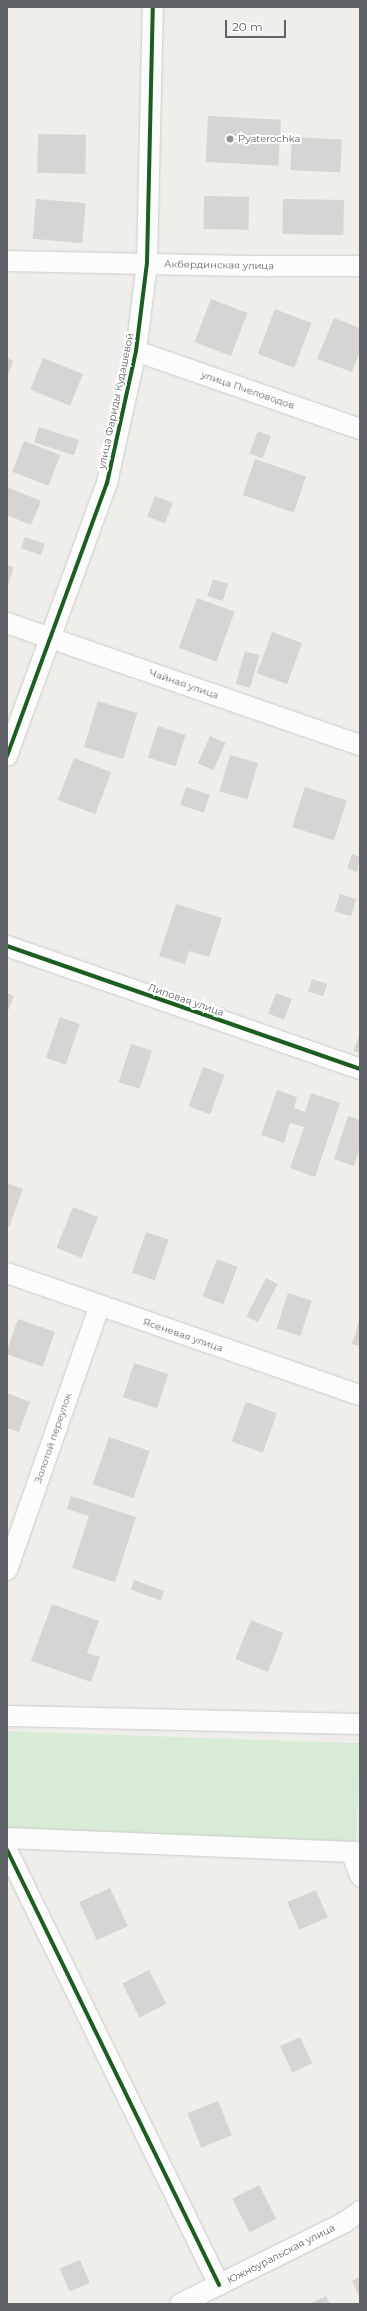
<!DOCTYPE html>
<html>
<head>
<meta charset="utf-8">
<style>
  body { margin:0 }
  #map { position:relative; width:367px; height:2311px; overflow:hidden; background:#efeeea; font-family:Montserrat,sans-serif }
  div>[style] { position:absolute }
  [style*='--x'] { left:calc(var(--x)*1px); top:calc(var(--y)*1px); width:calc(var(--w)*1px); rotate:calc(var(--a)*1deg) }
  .green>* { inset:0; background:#d8ebd6; transform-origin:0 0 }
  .building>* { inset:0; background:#d6d5d3; transform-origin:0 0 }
  .roads { filter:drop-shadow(0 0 1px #cbcccc) drop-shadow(0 0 1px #cbcccc) }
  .minor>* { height:20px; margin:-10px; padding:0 10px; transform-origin:10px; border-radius:10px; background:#fdfcfc }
  .cycleway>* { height:4px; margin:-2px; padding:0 2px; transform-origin:2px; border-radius:2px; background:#1b5e20 }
  .dots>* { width:11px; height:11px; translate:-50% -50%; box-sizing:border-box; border:2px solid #fff; border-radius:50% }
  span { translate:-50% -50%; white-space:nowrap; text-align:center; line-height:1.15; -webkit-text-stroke:4px #fff; paint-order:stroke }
  .poi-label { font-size:10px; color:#5f6368 }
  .left { translate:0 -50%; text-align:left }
  .street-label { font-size:10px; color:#5f6368 }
  .frame { position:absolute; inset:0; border:8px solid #5f6368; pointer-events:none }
  .scale { position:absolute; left:225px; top:20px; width:61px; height:18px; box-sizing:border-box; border:2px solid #5f6368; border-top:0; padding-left:5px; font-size:12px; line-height:14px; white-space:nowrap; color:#5f6368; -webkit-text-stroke:3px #fff; paint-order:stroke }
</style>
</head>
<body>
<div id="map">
  <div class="green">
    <i style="left:7px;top:1731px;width:353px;height:98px;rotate:2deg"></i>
  </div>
  <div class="building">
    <i style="left:208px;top:116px;width:73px;height:46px;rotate:3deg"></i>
    <i style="left:38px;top:134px;width:48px;height:39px;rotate:1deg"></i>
    <i style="left:292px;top:137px;width:50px;height:33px;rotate:3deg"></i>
    <i style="left:204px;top:196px;width:45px;height:33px;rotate:1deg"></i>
    <i style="left:36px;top:199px;width:50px;height:40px;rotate:5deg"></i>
    <i style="left:283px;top:199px;width:61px;height:35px;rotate:1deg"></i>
    <i style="left:211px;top:299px;width:39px;height:46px;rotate:21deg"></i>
    <i style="left:275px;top:309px;width:39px;height:48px;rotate:21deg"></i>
    <i style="clip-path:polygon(334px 318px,360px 328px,360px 351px,352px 372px,317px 359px)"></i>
    <i style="clip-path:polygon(7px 358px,13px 361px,7px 378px)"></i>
    <i style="left:43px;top:358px;width:43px;height:34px;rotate:22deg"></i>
    <i style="left:39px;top:427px;width:42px;height:16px;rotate:18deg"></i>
    <i style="left:258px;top:431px;width:14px;height:24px;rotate:21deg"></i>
    <i style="left:24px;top:441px;width:39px;height:33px;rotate:21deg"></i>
    <i style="left:255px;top:459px;width:54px;height:38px;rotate:19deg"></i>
    <i style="clip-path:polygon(7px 487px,41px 501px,31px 525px,7px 515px)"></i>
    <i style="left:155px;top:496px;width:19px;height:22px;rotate:21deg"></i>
    <i style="left:25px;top:537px;width:21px;height:12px;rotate:19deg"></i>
    <i style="clip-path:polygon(7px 565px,14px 567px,7px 588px)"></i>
    <i style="left:213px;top:579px;width:16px;height:18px;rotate:18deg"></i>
    <i style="left:197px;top:598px;width:40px;height:53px;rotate:20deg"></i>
    <i style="left:272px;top:632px;width:32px;height:44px;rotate:20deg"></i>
    <i style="left:245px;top:651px;width:15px;height:34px;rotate:16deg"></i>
    <i style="left:98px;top:701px;width:41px;height:48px;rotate:17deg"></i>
    <i style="left:158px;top:726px;width:29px;height:33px;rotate:18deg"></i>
    <i style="left:210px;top:736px;width:17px;height:30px;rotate:24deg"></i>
    <i style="left:230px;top:755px;width:29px;height:38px;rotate:16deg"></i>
    <i style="left:74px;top:758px;width:40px;height:45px;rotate:21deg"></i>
    <i style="left:186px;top:787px;width:25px;height:19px;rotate:18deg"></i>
    <i style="left:305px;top:787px;width:44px;height:42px;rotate:18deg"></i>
    <i style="clip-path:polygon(352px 854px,360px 857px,357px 872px,347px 868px)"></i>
    <i style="left:340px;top:894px;width:17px;height:18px;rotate:17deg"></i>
    <i style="clip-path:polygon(176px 904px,222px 918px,209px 957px,189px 951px,185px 964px,159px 956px)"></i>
    <i style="left:312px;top:979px;width:16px;height:13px;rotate:18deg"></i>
    <i style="clip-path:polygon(7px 993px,14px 996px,7px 1013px)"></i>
    <i style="left:276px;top:993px;width:17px;height:22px;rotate:21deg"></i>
    <i style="left:60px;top:1017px;width:21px;height:43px;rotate:19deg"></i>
    <i style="clip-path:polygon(360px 1034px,360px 1053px,353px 1051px)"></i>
    <i style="left:131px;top:1044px;width:22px;height:40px;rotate:18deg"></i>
    <i style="left:203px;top:1067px;width:23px;height:42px;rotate:20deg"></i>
    <i style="clip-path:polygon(277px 1090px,297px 1097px,294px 1108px,305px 1112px,311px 1093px,340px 1103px,315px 1177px,290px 1168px,304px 1127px,290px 1123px,284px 1143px,261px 1135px)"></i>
    <i style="clip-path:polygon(348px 1116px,360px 1120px,360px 1147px,354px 1166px,334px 1159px)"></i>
    <i style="clip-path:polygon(7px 1183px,23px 1189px,9px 1227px,7px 1227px)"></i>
    <i style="left:73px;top:1207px;width:27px;height:44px;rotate:22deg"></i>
    <i style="left:146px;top:1232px;width:24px;height:43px;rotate:19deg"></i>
    <i style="left:217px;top:1259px;width:22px;height:40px;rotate:21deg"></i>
    <i style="left:266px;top:1278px;width:13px;height:43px;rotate:27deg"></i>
    <i style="left:288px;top:1293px;width:25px;height:37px;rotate:18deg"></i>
    <i style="clip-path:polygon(360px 1318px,360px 1346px,352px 1344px)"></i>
    <i style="left:18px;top:1319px;width:39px;height:37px;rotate:19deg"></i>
    <i style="left:134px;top:1363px;width:36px;height:36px;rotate:18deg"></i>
    <i style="clip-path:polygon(7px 1393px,30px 1402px,19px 1432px,7px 1428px)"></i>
    <i style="left:246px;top:1402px;width:33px;height:42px;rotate:20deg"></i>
    <i style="left:109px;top:1437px;width:43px;height:50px;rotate:19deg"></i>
    <i style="clip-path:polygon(71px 1496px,136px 1517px,115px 1582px,72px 1568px,89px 1516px,67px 1509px)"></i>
    <i style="left:134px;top:1580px;width:32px;height:10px;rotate:20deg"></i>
    <i style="clip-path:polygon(52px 1604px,99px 1621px,87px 1653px,100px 1657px,91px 1682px,31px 1661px)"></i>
    <i style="left:251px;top:1620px;width:35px;height:42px;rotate:22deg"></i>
    <i style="left:110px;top:1888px;width:42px;height:34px;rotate:65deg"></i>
    <i style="left:316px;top:1890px;width:30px;height:31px;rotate:67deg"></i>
    <i style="left:149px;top:1970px;width:38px;height:30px;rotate:63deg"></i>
    <i style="left:300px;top:2037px;width:29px;height:22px;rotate:65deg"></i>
    <i style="left:218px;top:2101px;width:37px;height:33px;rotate:68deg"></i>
    <i style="left:259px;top:2185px;width:38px;height:30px;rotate:63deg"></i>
    <i style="left:80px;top:2260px;width:25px;height:22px;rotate:67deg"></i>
    <i style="clip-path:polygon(360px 2277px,360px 2298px,352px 2281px)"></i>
    <i style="clip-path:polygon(326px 2296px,330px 2304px,309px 2304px)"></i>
  </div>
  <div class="roads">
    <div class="minor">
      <i style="--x:7;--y:261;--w:239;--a:1.2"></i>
      <i style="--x:246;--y:266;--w:114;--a:0"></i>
      <i style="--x:136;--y:351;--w:237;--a:19.2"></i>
      <i style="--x:7;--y:623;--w:373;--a:19.1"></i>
      <i style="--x:7;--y:756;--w:291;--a:-69.9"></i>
      <i style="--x:107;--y:483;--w:135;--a:-77.6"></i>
      <i style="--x:136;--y:351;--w:89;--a:-82.9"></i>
      <i style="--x:147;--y:263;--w:256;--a:-88.7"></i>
      <i style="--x:7;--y:946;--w:374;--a:19.2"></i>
      <i style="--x:7;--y:1273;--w:373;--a:19.1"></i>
      <i style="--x:7;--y:1570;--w:279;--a:-70.7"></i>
      <i style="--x:7;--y:1716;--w:353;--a:1.3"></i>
      <i style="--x:7;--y:1838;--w:353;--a:2.3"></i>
      <i style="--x:7;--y:1850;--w:484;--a:64"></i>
      <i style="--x:351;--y:1852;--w:26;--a:69"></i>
      <i style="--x:180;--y:2304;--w:184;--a:-26.4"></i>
      <i style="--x:345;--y:2222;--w:19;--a:-36"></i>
    </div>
  </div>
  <div class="cycleway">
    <i style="--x:7;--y:756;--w:291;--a:-69.9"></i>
    <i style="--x:107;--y:483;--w:135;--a:-77.6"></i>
    <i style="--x:136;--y:351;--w:89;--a:-82.9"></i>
    <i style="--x:147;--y:263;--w:256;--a:-88.7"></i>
    <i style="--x:7;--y:946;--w:374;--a:19.2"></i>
    <i style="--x:7;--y:1850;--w:484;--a:64"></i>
  </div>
  <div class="dots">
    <i style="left:230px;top:139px;background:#919496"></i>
  </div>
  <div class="poi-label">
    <span class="left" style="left:238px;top:139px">Pyaterochka</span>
  </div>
  <div class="street-label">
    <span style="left:219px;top:265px;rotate:1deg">Акбердинская улица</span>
    <span style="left:248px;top:390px;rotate:19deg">улица Пчеловодов</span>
    <span style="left:116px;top:401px;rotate:-78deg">улица Фариды Кудашевой</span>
    <span style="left:184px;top:684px;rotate:19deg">Чайная улица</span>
    <span style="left:186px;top:1000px;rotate:19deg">Липовая улица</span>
    <span style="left:183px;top:1335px;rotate:19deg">Ясеневая улица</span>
    <span style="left:53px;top:1438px;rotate:-71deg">Золотой переулок</span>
    <span style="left:281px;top:2254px;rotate:-27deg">Южноуральская улица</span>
  </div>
  <div class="frame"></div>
  <div class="scale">20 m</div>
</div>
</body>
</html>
